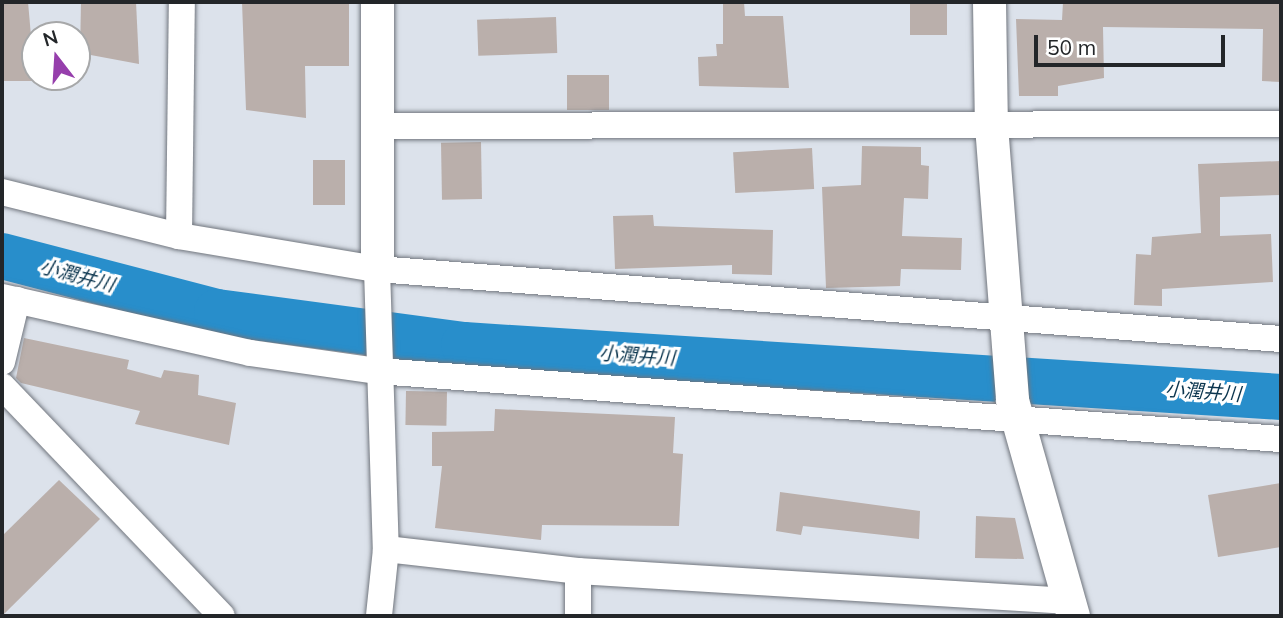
<!DOCTYPE html>
<html>
<head>
<meta charset="utf-8">
<style>
  body { margin:0 }
  #map { position:relative; width:1283px; height:618px; overflow:hidden; background:#dce2eb; font-family:Mulish,"Noto Sans JP",sans-serif }
  div>[style] { position:absolute }
  [style*='--x'] { left:calc(var(--x)*1px); top:calc(var(--y)*1px); width:calc(var(--w)*1px); rotate:calc(var(--a)*1deg) }
  .river>* { height:46px; margin:-23px; padding:0 23px; transform-origin:23px; border-radius:23px; background:#288ecb }
  .building>* { inset:0; background:#baafab; transform-origin:0 0 }
  .roads { filter:drop-shadow(0 0 2px #71767e) drop-shadow(0 0 2px #71767e) }
  .minor>* { height:26px; margin:-13px; padding:0 13px; transform-origin:13px; border-radius:13px; background:#fff }
  .tertiary>* { height:33px; margin:-16.5px; padding:0 16.5px; transform-origin:16.5px; border-radius:16.5px; background:#fff }
  span { translate:-50% -50%; white-space:nowrap; text-align:center; line-height:1.15; -webkit-text-stroke:6px #fff; paint-order:stroke }
  .water-label { font-size:19px; color:#0b354e; font-style:italic }
  .frame { position:absolute; inset:0; border:4px solid #232629; pointer-events:none }
  .north { position:absolute; left:21px; top:21px; width:70px; height:70px; box-sizing:border-box; background:#fff; border:2px solid #a7a8a9; border-radius:50%; rotate:343deg; font-size:19px; font-weight:700; line-height:28px; text-align:center; color:#232629 }
  .north::after { content:''; display:block; margin:auto; width:24px; height:32px; background:#963fac; clip-path:polygon(50% 0,100% 100%,50% 72%,0 100%) }
  .scale { position:absolute; left:1034px; top:35px; width:191px; height:32px; box-sizing:border-box; border:4px solid #232629; border-top:0; padding-left:9px; font-size:21px; line-height:24px; white-space:nowrap; color:#232629; -webkit-text-stroke:5px #fff; paint-order:stroke }
</style>
</head>
<body>
<div id="map">
  <div class="river">
    <i style="--x:2;--y:256;--w:222;--a:14.6"></i>
    <i style="--x:217;--y:312;--w:249;--a:7.6"></i>
    <i style="--x:464;--y:345;--w:819;--a:3.64"></i>
  </div>
  <div class="building">
    <i style="clip-path:polygon(2px 2px,28px 2px,35px 81px,2px 81px)"></i>
    <i style="clip-path:polygon(81px 2px,136px 2px,139px 64px,80px 53px)"></i>
    <i style="clip-path:polygon(242px 2px,349px 2px,349px 66px,305px 66px,306px 118px,246px 110px)"></i>
    <i style="clip-path:polygon(723px 2px,744px 2px,745px 16px,783px 16px,789px 88px,699px 86px,698px 57px,717px 56px,716px 44px,723px 44px)"></i>
    <i style="left:910px;top:2px;width:37px;height:33px"></i>
    <i style="clip-path:polygon(1063px 2px,1281px 2px,1281px 82px,1262px 81px,1263px 29px,1103px 27px,1104px 78px,1058px 86px,1058px 96px,1019px 96px,1016px 19px,1062px 20px)"></i>
    <i style="left:556px;top:17px;width:36px;height:79px;rotate:88deg"></i>
    <i style="left:609px;top:75px;width:35px;height:42px;rotate:90deg"></i>
    <i style="left:481px;top:142px;width:57px;height:40px;rotate:89deg"></i>
    <i style="clip-path:polygon(862px 146px,921px 147px,921px 165px,929px 166px,928px 199px,904px 198px,902px 236px,962px 238px,961px 270px,901px 269px,900px 286px,826px 288px,822px 187px,861px 185px)"></i>
    <i style="left:812px;top:148px;width:41px;height:79px;rotate:87deg"></i>
    <i style="left:313px;top:160px;width:32px;height:45px"></i>
    <i style="clip-path:polygon(1281px 161px,1281px 195px,1220px 197px,1220px 236px,1271px 234px,1273px 282px,1162px 289px,1162px 306px,1134px 305px,1136px 254px,1151px 255px,1152px 237px,1201px 233px,1198px 164px)"></i>
    <i style="clip-path:polygon(653px 215px,654px 226px,773px 230px,772px 275px,732px 274px,732px 265px,615px 269px,613px 216px)"></i>
    <i style="clip-path:polygon(24px 338px,129px 360px,127px 369px,161px 378px,164px 370px,199px 375px,198px 395px,236px 403px,229px 445px,135px 424px,140px 411px,21px 383px,16px 378px)"></i>
    <i style="left:406px;top:391px;width:41px;height:34px;rotate:1deg"></i>
    <i style="clip-path:polygon(495px 409px,675px 417px,673px 453px,683px 454px,679px 526px,542px 525px,541px 540px,435px 528px,442px 466px,432px 466px,432px 432px,494px 431px)"></i>
    <i style="clip-path:polygon(59px 480px,100px 519px,2px 616px,2px 536px)"></i>
    <i style="clip-path:polygon(1281px 483px,1281px 547px,1218px 557px,1208px 495px)"></i>
    <i style="clip-path:polygon(780px 492px,920px 511px,919px 539px,803px 526px,801px 535px,776px 531px)"></i>
    <i style="clip-path:polygon(976px 516px,1015px 518px,1024px 559px,975px 558px)"></i>
  </div>
  <div class="roads">
    <div class="minor">
      <i style="--x:377;--y:126;--w:904;--a:-0.13"></i>
      <i style="--x:2;--y:192;--w:182;--a:14"></i>
      <i style="--x:179;--y:236;--w:201;--a:9.5"></i>
      <i style="--x:377;--y:269;--w:907;--a:4.43"></i>
      <i style="--x:179;--y:236;--w:234;--a:-89.3"></i>
      <i style="--x:377;--y:269;--w:280;--a:88.2"></i>
      <i style="--x:386;--y:549;--w:67;--a:96"></i>
      <i style="--x:2;--y:297;--w:254;--a:12.7"></i>
      <i style="--x:250;--y:353;--w:129;--a:8"></i>
      <i style="--x:378;--y:371;--w:906;--a:4.31"></i>
      <i style="--x:2;--y:362;--w:64;--a:-76.4"></i>
      <i style="--x:2;--y:386;--w:318;--a:46.3"></i>
      <i style="--x:386;--y:549;--w:193;--a:6.5"></i>
      <i style="--x:578;--y:571;--w:492;--a:3.5"></i>
      <i style="--x:578;--y:571;--w:45;--a:90"></i>
    </div>
    <div class="tertiary">
      <i style="--x:377;--y:2;--w:267;--a:90"></i>
      <i style="--x:989;--y:2;--w:123;--a:89.1"></i>
      <i style="--x:991;--y:125;--w:276;--a:85.6"></i>
      <i style="--x:1012;--y:400;--w:224;--a:74.2"></i>
    </div>
  </div>
  <div class="water-label">
    <span style="left:77px;top:276px;rotate:15deg">小潤井川</span>
    <span style="left:637px;top:356px;rotate:4deg">小潤井川</span>
    <span style="left:1203px;top:392px;rotate:4deg">小潤井川</span>
  </div>
  <div class="frame"></div>
  <div class="north">N</div>
  <div class="scale">50 m</div>
</div>
</body>
</html>
